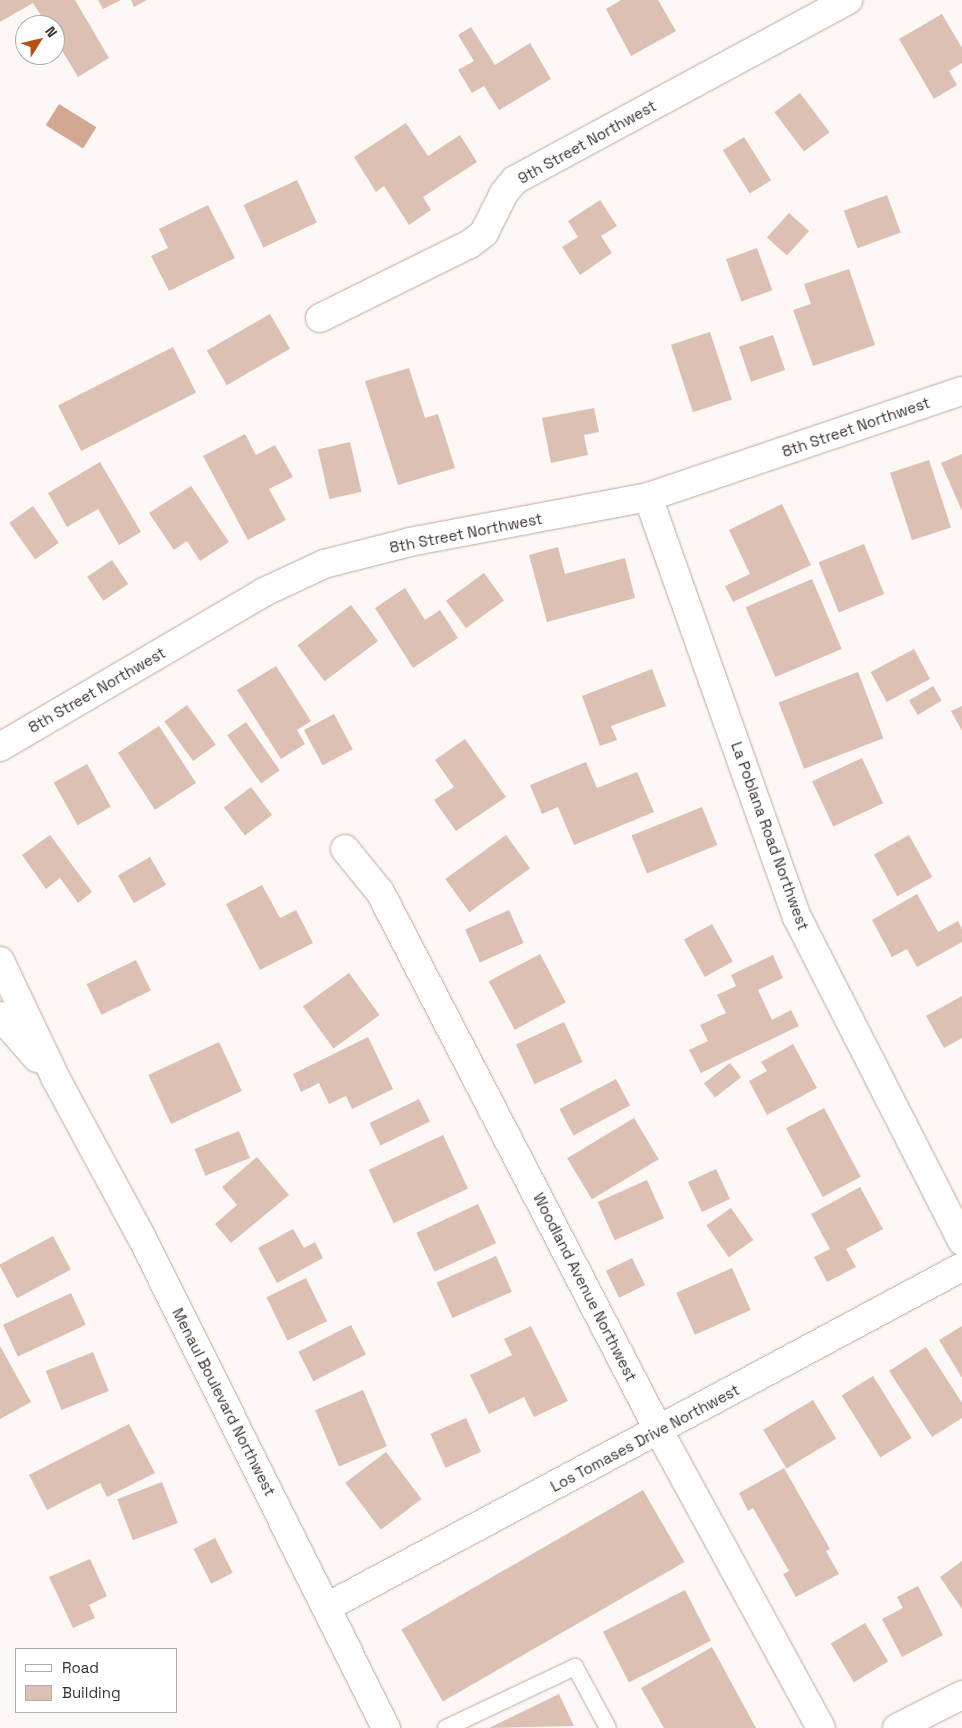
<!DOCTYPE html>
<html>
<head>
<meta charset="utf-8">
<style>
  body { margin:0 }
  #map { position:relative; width:962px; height:1728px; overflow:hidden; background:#fdf7f5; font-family:"Space Grotesk",sans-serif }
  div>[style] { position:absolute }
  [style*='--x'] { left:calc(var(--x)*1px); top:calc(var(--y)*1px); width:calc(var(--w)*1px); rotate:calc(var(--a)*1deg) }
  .water>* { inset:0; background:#d3a893; transform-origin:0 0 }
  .building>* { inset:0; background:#dcc0b3; transform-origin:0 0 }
  .roads { filter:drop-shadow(0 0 1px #c1a69a) drop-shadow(0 0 1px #c1a69a) }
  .lane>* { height:16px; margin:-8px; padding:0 8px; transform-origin:8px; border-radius:8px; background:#fff }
  .street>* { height:28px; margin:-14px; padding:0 14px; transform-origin:14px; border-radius:14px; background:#fff }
  .secondary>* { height:28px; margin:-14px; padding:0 14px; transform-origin:14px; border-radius:14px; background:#fff }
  span { translate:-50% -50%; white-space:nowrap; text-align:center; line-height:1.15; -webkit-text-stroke:5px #fff; paint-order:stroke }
  .street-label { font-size:15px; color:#3a2f2a }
  .legend { position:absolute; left:15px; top:1648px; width:162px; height:65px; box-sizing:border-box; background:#fff; border:1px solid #b0acaa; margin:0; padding:6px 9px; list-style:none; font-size:15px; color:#3a2f2a }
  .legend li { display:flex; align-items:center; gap:10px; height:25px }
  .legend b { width:25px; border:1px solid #b0acaa }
  .north { position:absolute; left:15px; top:15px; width:50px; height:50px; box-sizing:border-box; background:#fff; border:1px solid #b0acaa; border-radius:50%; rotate:54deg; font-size:14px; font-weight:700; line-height:20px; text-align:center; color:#3a2f2a }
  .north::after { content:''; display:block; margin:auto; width:18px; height:22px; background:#b45216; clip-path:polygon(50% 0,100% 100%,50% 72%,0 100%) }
</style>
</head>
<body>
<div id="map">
  <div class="water">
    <i style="left:59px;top:104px;width:44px;height:25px;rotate:32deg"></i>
  </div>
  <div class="building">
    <i style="clip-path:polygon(0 0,75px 0,109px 58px,78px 77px,55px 39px,55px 25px,47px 25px,33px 3px,0 22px)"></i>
    <i style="clip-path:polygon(98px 0,121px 0,103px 9px)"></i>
    <i style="clip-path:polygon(131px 0,147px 0,134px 7px)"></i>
    <i style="clip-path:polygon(621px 0,658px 0,676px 31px,631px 56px,606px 9px)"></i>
    <i style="clip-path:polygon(942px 14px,962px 48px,962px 63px,949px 71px,957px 85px,934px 99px,899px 39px)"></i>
    <i style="clip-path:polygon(471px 27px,495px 65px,530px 43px,551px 79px,499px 110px,484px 86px,472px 93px,458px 70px,474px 61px,458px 35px)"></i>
    <i style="left:800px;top:93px;width:49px;height:32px;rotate:53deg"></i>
    <i style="clip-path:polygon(406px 123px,428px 156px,460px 135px,477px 162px,423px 197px,431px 210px,409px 225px,384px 186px,376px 192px,354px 157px)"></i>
    <i style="left:744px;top:137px;width:51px;height:25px;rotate:58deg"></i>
    <i style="left:297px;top:180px;width:47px;height:59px;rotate:65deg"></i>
    <i style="left:887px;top:195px;width:40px;height:46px;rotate:70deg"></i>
    <i style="clip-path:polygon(600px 200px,617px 226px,601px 236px,612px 253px,580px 275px,562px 247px,578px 237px,568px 221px)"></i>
    <i style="clip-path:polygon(208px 205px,235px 258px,169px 291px,151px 256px,168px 248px,159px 229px)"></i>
    <i style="left:789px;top:213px;width:27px;height:33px;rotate:42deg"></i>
    <i style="left:757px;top:248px;width:45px;height:33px;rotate:70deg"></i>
    <i style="clip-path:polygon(849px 269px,875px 345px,813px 366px,793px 310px,811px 304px,804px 284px)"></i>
    <i style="left:270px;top:314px;width:40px;height:73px;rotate:60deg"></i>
    <i style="left:710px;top:332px;width:71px;height:41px;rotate:72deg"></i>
    <i style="left:773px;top:335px;width:37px;height:36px;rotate:71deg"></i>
    <i style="left:173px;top:347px;width:51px;height:129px;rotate:63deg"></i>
    <i style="clip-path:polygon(409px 368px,425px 418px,438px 414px,455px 468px,398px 485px,365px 381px)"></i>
    <i style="clip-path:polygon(594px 408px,599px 432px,584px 435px,588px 455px,551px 463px,542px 418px)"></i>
    <i style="clip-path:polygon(245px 434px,256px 455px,275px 445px,293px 477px,269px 489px,286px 520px,248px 540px,203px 456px)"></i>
    <i style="left:350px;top:442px;width:51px;height:33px;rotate:77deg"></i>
    <i style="clip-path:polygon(962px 454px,962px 511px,941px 463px)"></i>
    <i style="left:929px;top:460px;width:71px;height:41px;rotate:72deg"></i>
    <i style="clip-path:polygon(100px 462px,141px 532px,119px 545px,98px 509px,67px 527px,48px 493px)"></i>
    <i style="clip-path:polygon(191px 486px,229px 542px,200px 561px,187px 541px,174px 550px,149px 513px)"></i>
    <i style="clip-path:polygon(782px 504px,811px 565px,733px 602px,725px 586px,750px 574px,729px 530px)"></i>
    <i style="left:33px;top:506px;width:45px;height:29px;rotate:55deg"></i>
    <i style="left:864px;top:544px;width:54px;height:49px;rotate:68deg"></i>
    <i style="clip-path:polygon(558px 547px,565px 574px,625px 558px,635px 598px,547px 622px,529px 555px)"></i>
    <i style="left:112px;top:560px;width:29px;height:30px;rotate:56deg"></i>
    <i style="left:484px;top:573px;width:34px;height:47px;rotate:54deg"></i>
    <i style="left:812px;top:579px;width:76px;height:72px;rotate:67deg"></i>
    <i style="clip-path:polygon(405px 588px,425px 620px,440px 610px,458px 638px,413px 668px,375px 608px)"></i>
    <i style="left:351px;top:605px;width:45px;height:67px;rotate:53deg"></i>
    <i style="left:914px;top:649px;width:34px;height:49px;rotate:62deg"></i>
    <i style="clip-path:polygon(276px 666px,311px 721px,297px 730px,305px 744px,281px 759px,237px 690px)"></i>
    <i style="clip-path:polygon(652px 669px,666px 706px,611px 726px,617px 740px,600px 746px,582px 696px)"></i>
    <i style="left:858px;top:672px;width:71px;height:85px;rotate:69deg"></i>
    <i style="left:933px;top:686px;width:17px;height:28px;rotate:59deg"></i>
    <i style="left:187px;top:705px;width:49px;height:28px;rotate:54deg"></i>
    <i style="clip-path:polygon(962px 706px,962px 731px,951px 711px)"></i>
    <i style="left:334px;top:714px;width:40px;height:34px;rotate:62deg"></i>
    <i style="left:246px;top:722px;width:59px;height:23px;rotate:55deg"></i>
    <i style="left:159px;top:726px;width:68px;height:49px;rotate:57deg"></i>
    <i style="clip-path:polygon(465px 739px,506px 797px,456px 831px,434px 800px,454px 787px,435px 760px)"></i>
    <i style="left:862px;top:758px;width:50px;height:55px;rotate:65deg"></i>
    <i style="clip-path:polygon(586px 762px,597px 788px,637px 772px,654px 812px,574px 845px,558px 807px,542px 814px,530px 785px)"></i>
    <i style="left:87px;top:764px;width:49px;height:38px;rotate:61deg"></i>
    <i style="left:251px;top:787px;width:35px;height:34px;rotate:53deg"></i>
    <i style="left:702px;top:807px;width:41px;height:76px;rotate:68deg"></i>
    <i style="clip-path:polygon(50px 835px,92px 892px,78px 903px,60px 878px,46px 889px,22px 855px)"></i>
    <i style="left:506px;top:835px;width:41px;height:75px;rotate:54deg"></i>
    <i style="left:909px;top:835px;width:48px;height:40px;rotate:61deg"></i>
    <i style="left:150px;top:857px;width:32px;height:37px;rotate:60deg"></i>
    <i style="clip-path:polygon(262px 885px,280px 918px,296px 910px,313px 943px,260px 970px,226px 904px)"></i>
    <i style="clip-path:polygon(917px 894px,938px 932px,958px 921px,962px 929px,962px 942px,917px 967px,907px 949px,892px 957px,872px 920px)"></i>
    <i style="left:509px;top:910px;width:36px;height:48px;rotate:66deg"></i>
    <i style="left:712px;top:924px;width:43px;height:32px;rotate:61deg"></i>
    <i style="left:540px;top:954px;width:55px;height:58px;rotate:62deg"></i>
    <i style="clip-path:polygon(773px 955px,783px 978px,758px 990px,772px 1020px,791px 1010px,799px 1026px,701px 1073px,689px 1050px,708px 1041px,700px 1025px,726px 1013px,717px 995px,736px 986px,731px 975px)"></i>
    <i style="left:136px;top:960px;width:34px;height:55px;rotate:64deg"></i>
    <i style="left:349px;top:973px;width:52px;height:57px;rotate:54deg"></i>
    <i style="clip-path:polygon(962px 996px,962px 1038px,944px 1048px,926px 1016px)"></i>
    <i style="left:564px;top:1022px;width:44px;height:53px;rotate:65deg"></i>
    <i style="clip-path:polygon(368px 1037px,393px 1089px,352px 1109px,346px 1096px,329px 1104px,319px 1083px,301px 1092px,293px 1074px)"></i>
    <i style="left:219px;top:1042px;width:54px;height:78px;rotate:65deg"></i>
    <i style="clip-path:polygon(793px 1044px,817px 1088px,767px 1115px,749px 1081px,767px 1071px,761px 1062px)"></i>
    <i style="left:730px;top:1063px;width:18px;height:33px;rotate:52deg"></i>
    <i style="left:616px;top:1079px;width:30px;height:64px;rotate:62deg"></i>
    <i style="left:419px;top:1099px;width:25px;height:55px;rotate:64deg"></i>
    <i style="left:824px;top:1108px;width:78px;height:43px;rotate:62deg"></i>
    <i style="left:634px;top:1118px;width:48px;height:78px;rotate:59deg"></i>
    <i style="left:239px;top:1131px;width:29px;height:48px;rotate:68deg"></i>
    <i style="left:443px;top:1135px;width:59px;height:82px;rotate:65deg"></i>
    <i style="clip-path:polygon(257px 1157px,289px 1195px,231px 1243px,215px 1224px,237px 1205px,222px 1187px)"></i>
    <i style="left:716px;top:1169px;width:33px;height:31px;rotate:65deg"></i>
    <i style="left:647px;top:1180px;width:42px;height:54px;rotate:66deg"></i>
    <i style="clip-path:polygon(860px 1187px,883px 1229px,846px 1249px,856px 1267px,827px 1282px,814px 1257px,830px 1249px,811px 1214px)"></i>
    <i style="left:478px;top:1204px;width:43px;height:68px;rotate:65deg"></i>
    <i style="left:731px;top:1208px;width:39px;height:30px;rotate:55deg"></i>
    <i style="clip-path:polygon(293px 1229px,304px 1248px,315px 1242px,323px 1258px,277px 1283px,258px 1248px)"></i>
    <i style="left:53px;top:1236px;width:38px;height:61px;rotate:62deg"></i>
    <i style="left:496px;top:1256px;width:39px;height:65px;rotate:66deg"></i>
    <i style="left:632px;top:1258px;width:30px;height:29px;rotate:64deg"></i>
    <i style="left:732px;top:1268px;width:46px;height:61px;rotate:66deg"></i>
    <i style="left:306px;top:1278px;width:48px;height:44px;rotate:64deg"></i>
    <i style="left:71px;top:1293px;width:35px;height:75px;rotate:65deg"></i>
    <i style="left:351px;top:1325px;width:33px;height:59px;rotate:63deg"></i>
    <i style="clip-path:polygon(531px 1326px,568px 1401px,534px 1417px,524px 1397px,489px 1414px,470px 1375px,512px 1355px,504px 1339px)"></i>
    <i style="clip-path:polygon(962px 1326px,962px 1378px,939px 1340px)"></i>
    <i style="clip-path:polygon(0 1346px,31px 1402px,0 1419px)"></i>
    <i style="clip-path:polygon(926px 1347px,962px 1403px,962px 1418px,932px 1437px,889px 1371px)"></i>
    <i style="left:93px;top:1352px;width:42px;height:51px;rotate:68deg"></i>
    <i style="left:873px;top:1376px;width:73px;height:37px;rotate:58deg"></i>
    <i style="left:363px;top:1390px;width:61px;height:52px;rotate:67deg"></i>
    <i style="left:813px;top:1400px;width:45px;height:58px;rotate:59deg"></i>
    <i style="left:466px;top:1418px;width:37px;height:39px;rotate:66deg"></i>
    <i style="clip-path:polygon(129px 1424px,155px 1473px,107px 1497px,100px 1483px,47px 1510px,29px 1475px)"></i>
    <i style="left:386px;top:1452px;width:59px;height:51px;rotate:53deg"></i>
    <i style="clip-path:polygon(784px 1468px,830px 1549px,826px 1551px,839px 1574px,796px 1597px,783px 1574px,789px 1571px,753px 1508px,748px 1511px,739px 1493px)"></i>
    <i style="left:162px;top:1482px;width:44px;height:48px;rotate:69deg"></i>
    <i style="left:643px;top:1490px;width:83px;height:279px;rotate:60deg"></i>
    <i style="left:215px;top:1538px;width:39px;height:24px;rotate:63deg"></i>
    <i style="clip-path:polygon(90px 1559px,107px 1596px,89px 1605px,95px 1618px,73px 1628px,49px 1577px)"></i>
    <i style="clip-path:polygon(962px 1561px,962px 1609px,940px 1577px)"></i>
    <i style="clip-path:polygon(918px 1586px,943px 1635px,902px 1657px,882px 1619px,903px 1608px,897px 1597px)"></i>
    <i style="left:685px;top:1590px;width:57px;height:92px;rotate:63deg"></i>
    <i style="left:865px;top:1623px;width:45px;height:40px;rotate:59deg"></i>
    <i style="clip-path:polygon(712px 1647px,756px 1728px,664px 1728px,641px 1688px)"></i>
    <i style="clip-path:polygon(559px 1694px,574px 1726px,489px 1728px)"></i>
  </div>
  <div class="roads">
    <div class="lane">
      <i style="--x:446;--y:1728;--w:143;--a:-25.3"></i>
      <i style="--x:575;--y:1667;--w:69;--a:61.6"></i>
    </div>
    <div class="street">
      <i style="--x:320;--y:318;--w:167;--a:-26.3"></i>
      <i style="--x:470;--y:244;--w:18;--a:-38"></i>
      <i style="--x:484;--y:233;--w:45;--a:-63.4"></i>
      <i style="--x:504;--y:193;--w:17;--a:-50"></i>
      <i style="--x:515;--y:180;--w:379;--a:-28.4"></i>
      <i style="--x:648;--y:497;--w:446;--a:70.5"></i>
      <i style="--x:797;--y:917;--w:364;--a:63"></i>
      <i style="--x:0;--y:747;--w:306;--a:-30.4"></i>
      <i style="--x:264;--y:592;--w:66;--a:-25"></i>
      <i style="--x:324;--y:564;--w:89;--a:-14.3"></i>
      <i style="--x:410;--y:542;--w:242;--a:-10.7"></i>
      <i style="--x:648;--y:497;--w:331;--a:-18.7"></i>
      <i style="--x:345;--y:849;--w:55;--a:50.9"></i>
      <i style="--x:380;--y:892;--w:607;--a:62.63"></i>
      <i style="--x:659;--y:1431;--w:338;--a:61.4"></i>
      <i style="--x:327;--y:1607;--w:720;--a:-28.17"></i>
      <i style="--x:897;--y:1728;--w:73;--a:-26.9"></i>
    </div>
    <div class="secondary">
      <i style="--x:0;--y:961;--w:131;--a:64.6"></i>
      <i style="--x:56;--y:1079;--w:179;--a:61.6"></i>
      <i style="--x:141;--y:1236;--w:550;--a:63.53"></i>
      <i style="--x:0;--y:1016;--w:56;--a:48.6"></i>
    </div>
  </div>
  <div class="street-label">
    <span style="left:587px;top:142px;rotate:-29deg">9th Street Northwest</span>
    <span style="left:856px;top:427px;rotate:-19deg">8th Street Northwest</span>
    <span style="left:466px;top:533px;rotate:-11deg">8th Street Northwest</span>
    <span style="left:97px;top:690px;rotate:-30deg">8th Street Northwest</span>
    <span style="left:770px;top:836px;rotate:70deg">La Poblana Road Northwest</span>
    <span style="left:585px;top:1287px;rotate:63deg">Woodland Avenue Northwest</span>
    <span style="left:224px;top:1402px;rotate:63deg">Menaul Boulevard Northwest</span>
    <span style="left:645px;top:1438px;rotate:-28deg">Los Tomases Drive Northwest</span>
  </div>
  <ul class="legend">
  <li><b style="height:6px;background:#fff"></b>Road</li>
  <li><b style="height:14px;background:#dcc0b3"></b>Building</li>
  </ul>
  <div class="north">N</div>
</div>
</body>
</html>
